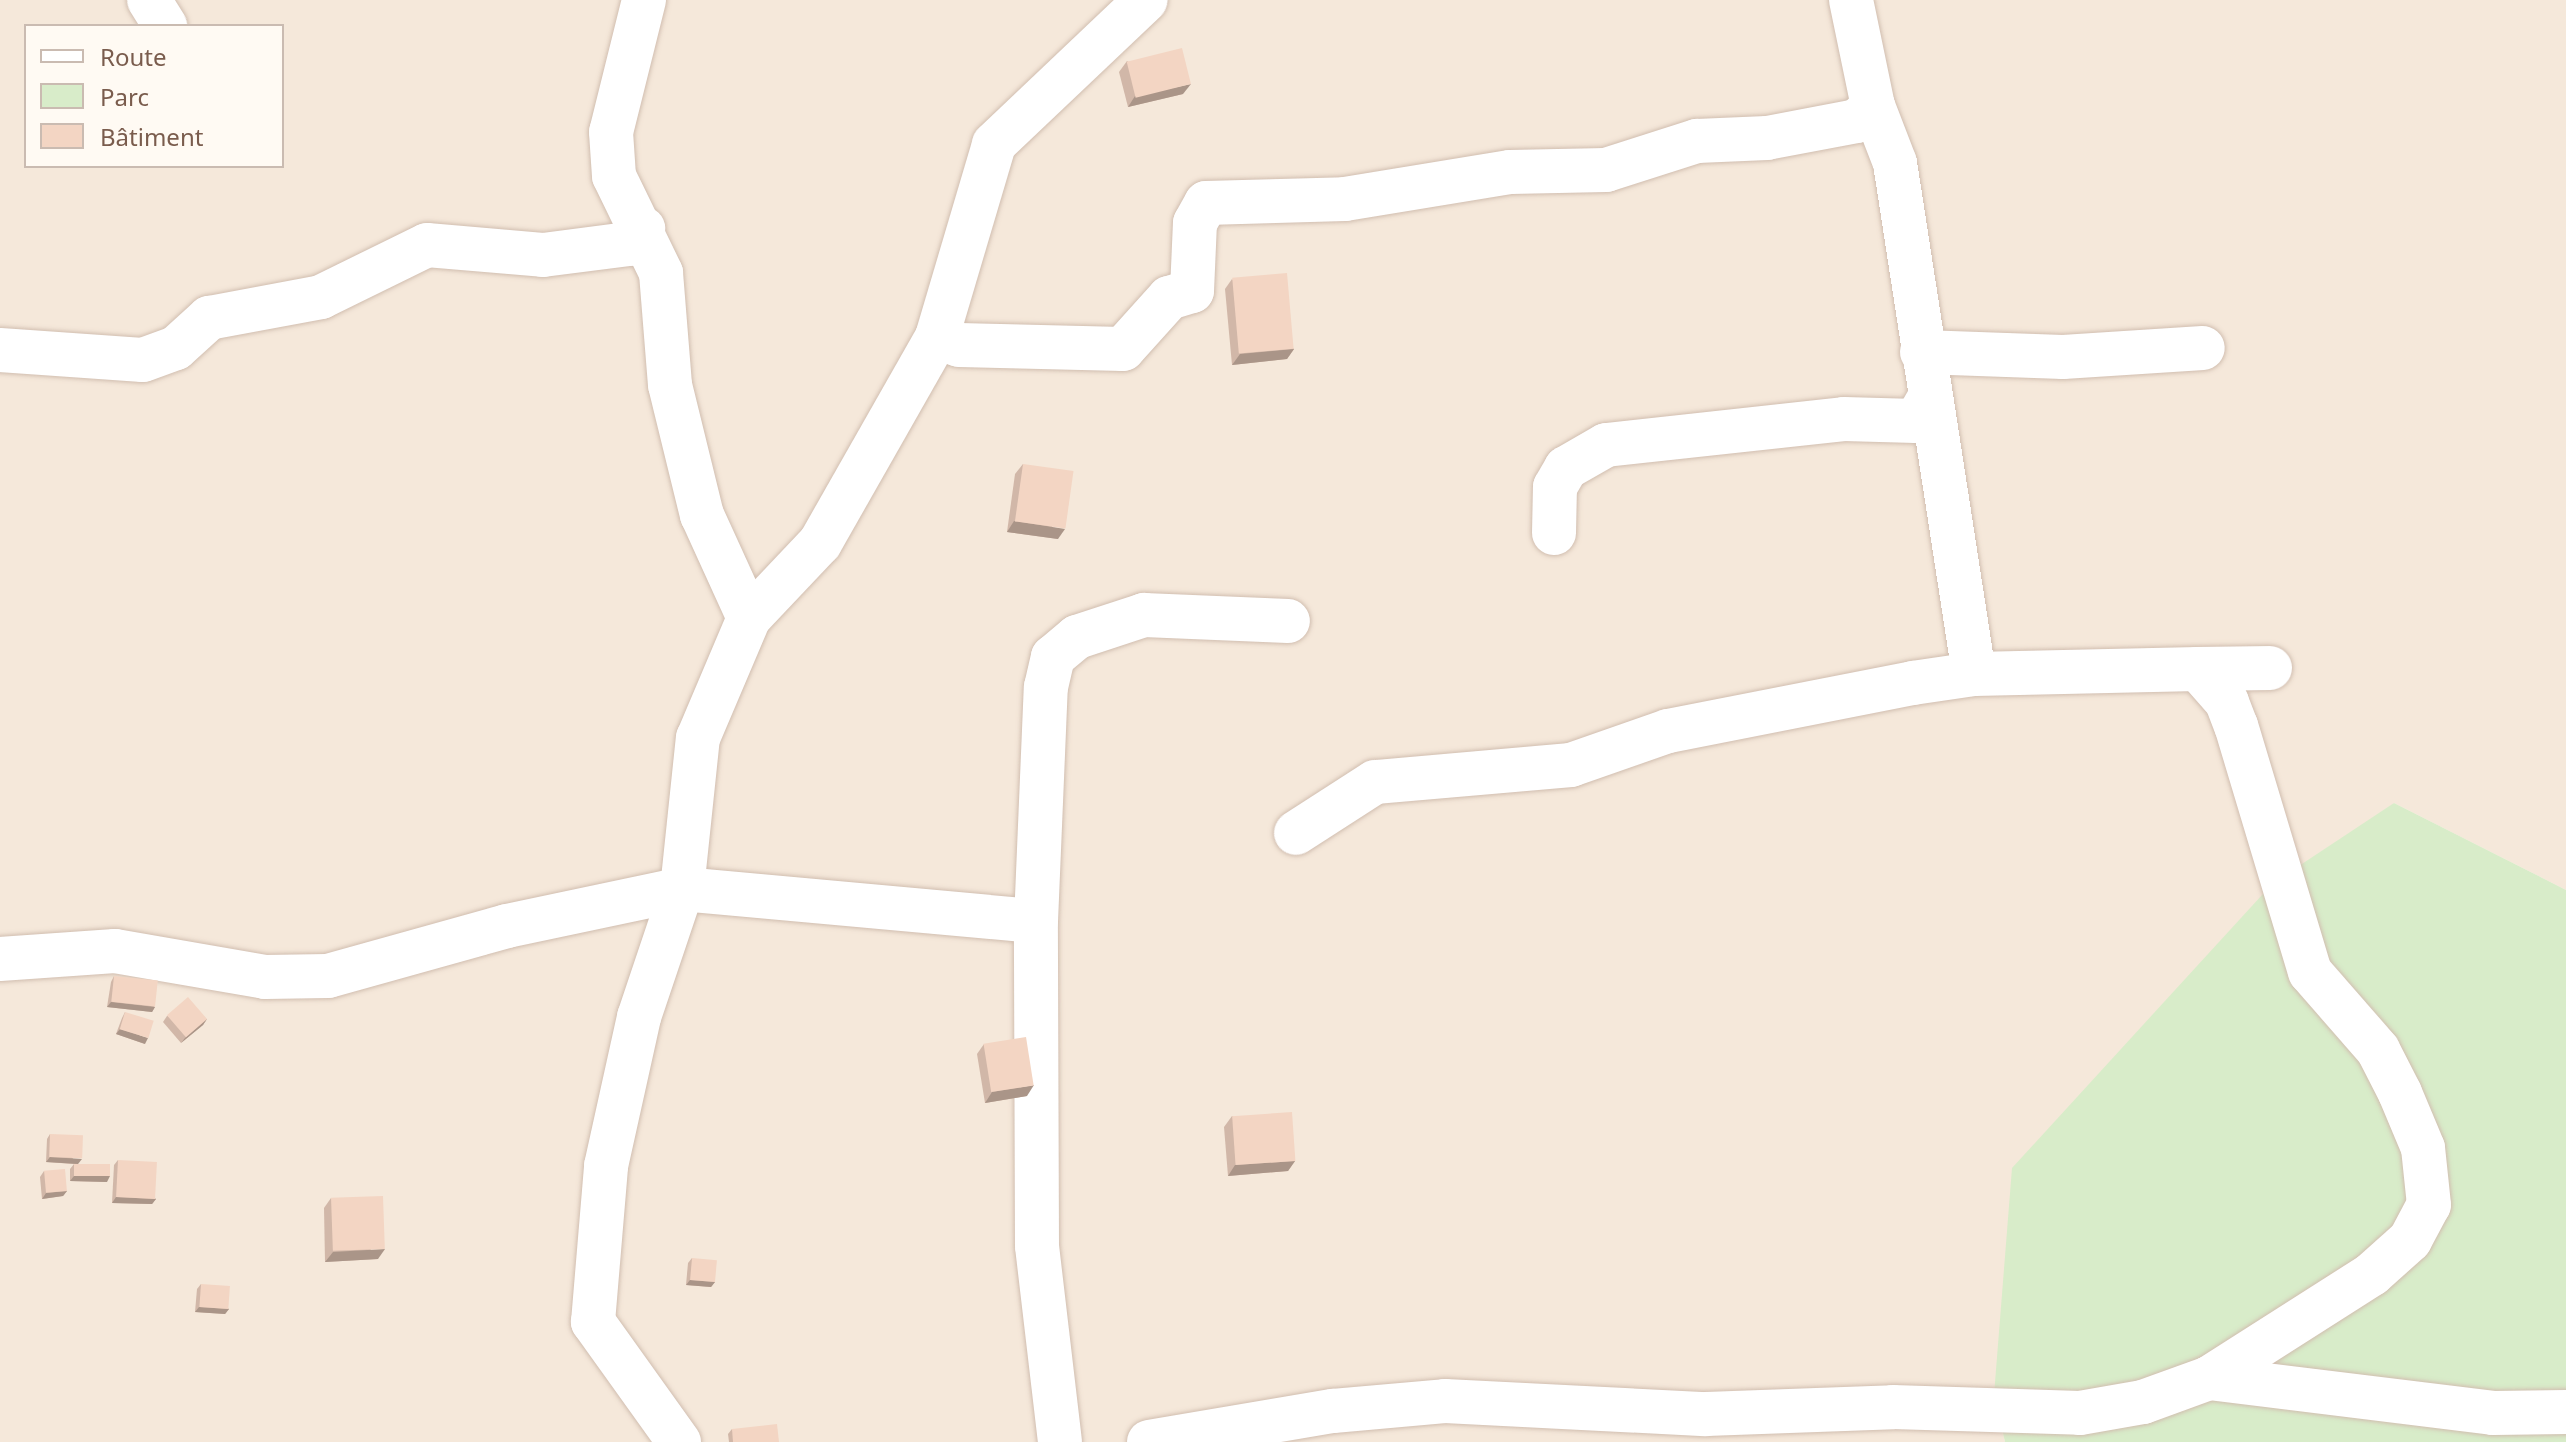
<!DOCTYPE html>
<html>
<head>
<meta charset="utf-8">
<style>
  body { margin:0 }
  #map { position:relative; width:2566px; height:1442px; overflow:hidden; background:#fdf6ec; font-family:"Noto Sans",sans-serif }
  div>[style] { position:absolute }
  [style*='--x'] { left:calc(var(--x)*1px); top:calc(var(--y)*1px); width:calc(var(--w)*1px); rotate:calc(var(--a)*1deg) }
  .residential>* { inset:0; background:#f5e8da }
  .green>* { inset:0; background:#d8ecc9 }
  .roads { filter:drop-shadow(0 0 2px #d1beb0) drop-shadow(0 0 2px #d1beb0) }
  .minor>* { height:44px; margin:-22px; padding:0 22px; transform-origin:22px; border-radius:22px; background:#fff }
  .wall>* { inset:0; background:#d1b7a8 }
  .shaded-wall>* { inset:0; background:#aa9588 }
  .building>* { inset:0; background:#f3d5c3; transform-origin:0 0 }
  span { translate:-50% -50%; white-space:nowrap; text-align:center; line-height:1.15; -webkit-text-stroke:7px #fffaf3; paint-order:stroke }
  .legend { position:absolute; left:24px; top:24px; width:260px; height:144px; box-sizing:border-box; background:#fffaf3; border:2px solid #cabbb1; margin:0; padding:10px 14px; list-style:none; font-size:24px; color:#7a5c4d }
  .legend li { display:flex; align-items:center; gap:16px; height:40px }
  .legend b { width:40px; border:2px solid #cabbb1 }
</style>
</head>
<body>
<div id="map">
  <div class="residential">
    <i style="clip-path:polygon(evenodd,0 0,2566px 0,2566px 890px,2394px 803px,1994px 1395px,2005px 1442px,0 1442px,0 0,26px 26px,282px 26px,282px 166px,26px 166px,26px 26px)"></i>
  </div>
  <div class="green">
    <i style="clip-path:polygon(2394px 803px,2566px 890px,2566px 1442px,2005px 1442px,1994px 1395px,2012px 1168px,2273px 883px)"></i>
  </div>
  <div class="roads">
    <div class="minor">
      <i style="--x:149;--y:0;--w:31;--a:58"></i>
      <i style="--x:644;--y:0;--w:136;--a:104"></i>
      <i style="--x:611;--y:132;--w:44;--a:86.1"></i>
      <i style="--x:614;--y:176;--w:108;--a:64.1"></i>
      <i style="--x:661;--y:273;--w:112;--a:85.4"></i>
      <i style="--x:670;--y:385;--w:134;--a:76.2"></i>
      <i style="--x:702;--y:515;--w:113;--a:65.5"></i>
      <i style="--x:1851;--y:0;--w:108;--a:78.3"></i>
      <i style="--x:1873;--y:106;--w:61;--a:68.9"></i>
      <i style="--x:1895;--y:163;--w:517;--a:81.21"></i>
      <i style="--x:937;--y:337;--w:23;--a:20"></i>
      <i style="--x:959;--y:345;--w:164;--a:1.4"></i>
      <i style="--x:1123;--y:349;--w:69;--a:-48"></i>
      <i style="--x:1169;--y:298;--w:24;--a:-17"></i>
      <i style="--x:1192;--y:291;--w:68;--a:-87.5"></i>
      <i style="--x:1195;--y:223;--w:23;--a:-61"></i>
      <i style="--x:1206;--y:203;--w:139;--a:-1.6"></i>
      <i style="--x:1345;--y:199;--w:167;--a:-9.3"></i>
      <i style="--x:1510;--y:172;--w:96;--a:-1.2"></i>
      <i style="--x:1606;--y:170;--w:96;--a:-17.7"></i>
      <i style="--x:1697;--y:141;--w:70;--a:-2.5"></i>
      <i style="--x:1767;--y:138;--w:92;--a:-10.7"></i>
      <i style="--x:1857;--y:121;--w:22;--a:-43"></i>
      <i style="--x:0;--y:350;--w:143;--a:4"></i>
      <i style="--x:143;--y:360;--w:35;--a:-20"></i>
      <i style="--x:176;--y:348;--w:45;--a:-42.3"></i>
      <i style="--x:209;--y:318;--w:114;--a:-10.6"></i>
      <i style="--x:321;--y:297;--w:118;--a:-26.1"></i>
      <i style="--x:427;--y:245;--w:116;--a:4.9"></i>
      <i style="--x:543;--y:255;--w:87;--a:-7.3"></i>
      <i style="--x:629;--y:244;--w:21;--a:-47"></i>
      <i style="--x:1922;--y:352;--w:141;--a:2"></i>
      <i style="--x:2063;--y:357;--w:140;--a:-3.7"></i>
      <i style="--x:1554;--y:533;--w:46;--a:-88.8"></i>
      <i style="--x:1555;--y:487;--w:22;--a:-60"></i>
      <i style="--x:1566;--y:468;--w:46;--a:-29.9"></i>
      <i style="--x:1606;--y:445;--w:239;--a:-6.2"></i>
      <i style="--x:1844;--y:419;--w:72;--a:1.6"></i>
      <i style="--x:1916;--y:421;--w:22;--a:-60"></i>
      <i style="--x:2198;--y:669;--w:72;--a:-0.8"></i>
      <i style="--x:0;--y:959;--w:115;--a:-4"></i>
      <i style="--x:115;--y:951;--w:152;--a:9.8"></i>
      <i style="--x:265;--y:977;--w:63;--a:-0.9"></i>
      <i style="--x:328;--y:976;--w:186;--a:-15.6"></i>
      <i style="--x:507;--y:926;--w:179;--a:-11.9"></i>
      <i style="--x:682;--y:889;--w:355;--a:5.2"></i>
      <i style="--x:2209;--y:1378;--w:286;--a:7"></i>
      <i style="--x:2493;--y:1413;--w:73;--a:-0.8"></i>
      <i style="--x:679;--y:1442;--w:148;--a:-125.6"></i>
      <i style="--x:593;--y:1322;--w:157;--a:-85.2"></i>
      <i style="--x:606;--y:1166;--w:153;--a:-77.5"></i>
      <i style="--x:639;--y:1017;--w:135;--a:-71.4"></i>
      <i style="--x:682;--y:889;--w:152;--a:-84"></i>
      <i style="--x:698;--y:738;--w:130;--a:-67"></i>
      <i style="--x:749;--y:618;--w:103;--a:-46.6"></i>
      <i style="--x:820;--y:543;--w:237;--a:-60.4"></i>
      <i style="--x:937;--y:337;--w:201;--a:-73.5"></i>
      <i style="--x:994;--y:144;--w:209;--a:-43.5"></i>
      <i style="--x:1060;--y:1442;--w:197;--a:-96.7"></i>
      <i style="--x:1037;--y:1246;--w:325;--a:-90.2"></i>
      <i style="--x:1036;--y:921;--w:234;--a:-87.6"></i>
      <i style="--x:1046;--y:687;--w:31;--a:-77"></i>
      <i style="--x:1053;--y:657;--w:31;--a:-40"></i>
      <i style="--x:1077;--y:637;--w:71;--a:-18.2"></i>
      <i style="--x:1144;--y:615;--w:144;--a:2.4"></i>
      <i style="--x:1149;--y:1442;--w:187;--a:-9.6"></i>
      <i style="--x:1333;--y:1411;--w:112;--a:-5.1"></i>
      <i style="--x:1445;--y:1401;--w:261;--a:2.9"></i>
      <i style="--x:1706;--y:1414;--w:187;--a:-2.1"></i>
      <i style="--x:1893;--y:1407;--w:187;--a:1.8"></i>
      <i style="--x:2080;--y:1413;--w:64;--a:-9.9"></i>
      <i style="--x:2143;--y:1402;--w:70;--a:-20"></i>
      <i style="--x:2209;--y:1378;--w:193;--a:-32.5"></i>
      <i style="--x:2372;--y:1274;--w:51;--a:-41.8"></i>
      <i style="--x:2410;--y:1240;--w:40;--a:-62"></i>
      <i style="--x:2429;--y:1205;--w:57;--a:-96"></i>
      <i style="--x:2423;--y:1148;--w:60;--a:-112.7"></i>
      <i style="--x:2400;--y:1093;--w:48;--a:-117.1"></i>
      <i style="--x:2378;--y:1050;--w:103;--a:-131.1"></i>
      <i style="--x:2310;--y:972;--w:257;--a:-106.7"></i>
      <i style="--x:2236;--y:726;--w:26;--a:-111"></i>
      <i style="--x:2227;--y:702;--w:44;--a:-131.3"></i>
      <i style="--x:2198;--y:669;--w:224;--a:178.7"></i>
      <i style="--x:1974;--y:674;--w:62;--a:171.6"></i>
      <i style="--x:1913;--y:683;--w:250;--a:168.9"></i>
      <i style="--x:1668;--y:731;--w:103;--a:160.7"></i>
      <i style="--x:1571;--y:765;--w:197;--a:175"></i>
      <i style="--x:1375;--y:782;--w:94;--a:147.2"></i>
    </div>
  </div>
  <div class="wall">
    <i style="clip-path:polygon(1127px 61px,1183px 94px,1128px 107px,1119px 72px)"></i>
    <i style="clip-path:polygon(1232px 279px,1294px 349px,1287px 359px,1232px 365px,1225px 289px)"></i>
    <i style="clip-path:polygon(1023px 464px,1058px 539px,1007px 532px,1015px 474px)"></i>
    <i style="clip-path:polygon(114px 976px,155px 1007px,152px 1012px,107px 1007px,111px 982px)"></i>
    <i style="clip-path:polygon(125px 1012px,145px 1044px,116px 1034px,122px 1018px)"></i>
    <i style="clip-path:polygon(167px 1016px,207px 1019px,203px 1025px,181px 1043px,163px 1022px)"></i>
    <i style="clip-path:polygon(984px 1044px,1027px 1096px,985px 1103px,977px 1054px)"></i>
    <i style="clip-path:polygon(1232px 1116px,1295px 1161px,1288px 1171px,1228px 1176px,1224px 1127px)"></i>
    <i style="clip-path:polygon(50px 1134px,78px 1164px,107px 1182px,70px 1181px,70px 1169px,74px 1164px,46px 1162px,47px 1139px)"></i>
    <i style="clip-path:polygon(118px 1160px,156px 1199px,152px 1204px,112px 1203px,114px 1165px)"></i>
    <i style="clip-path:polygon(44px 1171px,67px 1191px,63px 1196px,42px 1199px,40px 1177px)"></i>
    <i style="clip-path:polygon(331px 1198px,378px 1259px,325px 1262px,324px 1208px)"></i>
    <i style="clip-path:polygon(692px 1258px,715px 1282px,711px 1287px,686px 1285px,688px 1263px)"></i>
    <i style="clip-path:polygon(201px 1284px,229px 1309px,225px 1314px,195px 1312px,197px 1289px)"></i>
    <i style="clip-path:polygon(732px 1429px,779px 1442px,729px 1442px,728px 1434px)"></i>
  </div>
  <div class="shaded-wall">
    <i style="clip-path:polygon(1191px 84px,1183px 94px,1128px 107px,1135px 96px)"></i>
    <i style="clip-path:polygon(1294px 349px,1287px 359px,1232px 365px,1240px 354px)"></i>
    <i style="clip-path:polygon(1014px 521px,1065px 529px,1058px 539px,1007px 532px)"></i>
    <i style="clip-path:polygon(111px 1002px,155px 1007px,152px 1012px,107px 1007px)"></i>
    <i style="clip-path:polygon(207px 1019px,203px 1025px,181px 1043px,185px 1038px)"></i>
    <i style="clip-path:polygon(120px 1029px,148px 1038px,145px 1044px,116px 1034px)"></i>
    <i style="clip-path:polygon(1034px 1085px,1027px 1096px,985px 1103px,992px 1092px)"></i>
    <i style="clip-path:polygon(50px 1157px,82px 1159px,78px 1164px,46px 1162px)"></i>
    <i style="clip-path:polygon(1295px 1161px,1288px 1171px,1228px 1176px,1235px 1165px)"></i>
    <i style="clip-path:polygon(74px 1176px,110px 1176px,107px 1182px,70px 1181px)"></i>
    <i style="clip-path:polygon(67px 1191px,63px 1196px,42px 1199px,46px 1193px)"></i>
    <i style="clip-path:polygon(116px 1197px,156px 1199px,152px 1204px,112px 1203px)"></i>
    <i style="clip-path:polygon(385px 1249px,378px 1259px,325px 1262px,333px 1252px)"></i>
    <i style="clip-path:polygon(690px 1280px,715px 1282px,711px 1287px,686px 1285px)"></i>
    <i style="clip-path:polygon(199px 1307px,229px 1309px,225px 1314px,195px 1312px)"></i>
  </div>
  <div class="building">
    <i style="left:1182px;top:48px;width:37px;height:57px;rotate:76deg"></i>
    <i style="left:1287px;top:273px;width:76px;height:55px;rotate:85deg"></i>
    <i style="left:1023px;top:464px;width:51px;height:58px;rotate:8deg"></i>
    <i style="left:114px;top:976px;width:44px;height:26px;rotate:6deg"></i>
    <i style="left:188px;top:997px;width:29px;height:28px;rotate:49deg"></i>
    <i style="left:125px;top:1012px;width:30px;height:18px;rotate:17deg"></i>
    <i style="left:1026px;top:1037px;width:49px;height:43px;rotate:81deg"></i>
    <i style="left:1292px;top:1112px;width:49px;height:60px;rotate:86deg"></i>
    <i style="left:50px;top:1134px;width:33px;height:23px;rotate:2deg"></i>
    <i style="left:118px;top:1160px;width:39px;height:37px;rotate:3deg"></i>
    <i style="left:74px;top:1164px;width:36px;height:12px"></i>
    <i style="left:65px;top:1169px;width:22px;height:21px;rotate:85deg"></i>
    <i style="left:383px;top:1196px;width:53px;height:52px;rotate:88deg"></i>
    <i style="left:692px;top:1258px;width:25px;height:22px;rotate:5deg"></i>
    <i style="left:201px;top:1284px;width:29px;height:23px;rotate:4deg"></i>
    <i style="clip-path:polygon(777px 1424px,779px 1442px,733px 1442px,732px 1429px)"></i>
  </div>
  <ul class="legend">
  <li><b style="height:10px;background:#fff"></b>Route</li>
  <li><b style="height:22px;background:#d8ecc9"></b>Parc</li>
  <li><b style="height:22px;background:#f3d5c3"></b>Bâtiment</li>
  </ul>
</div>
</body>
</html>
